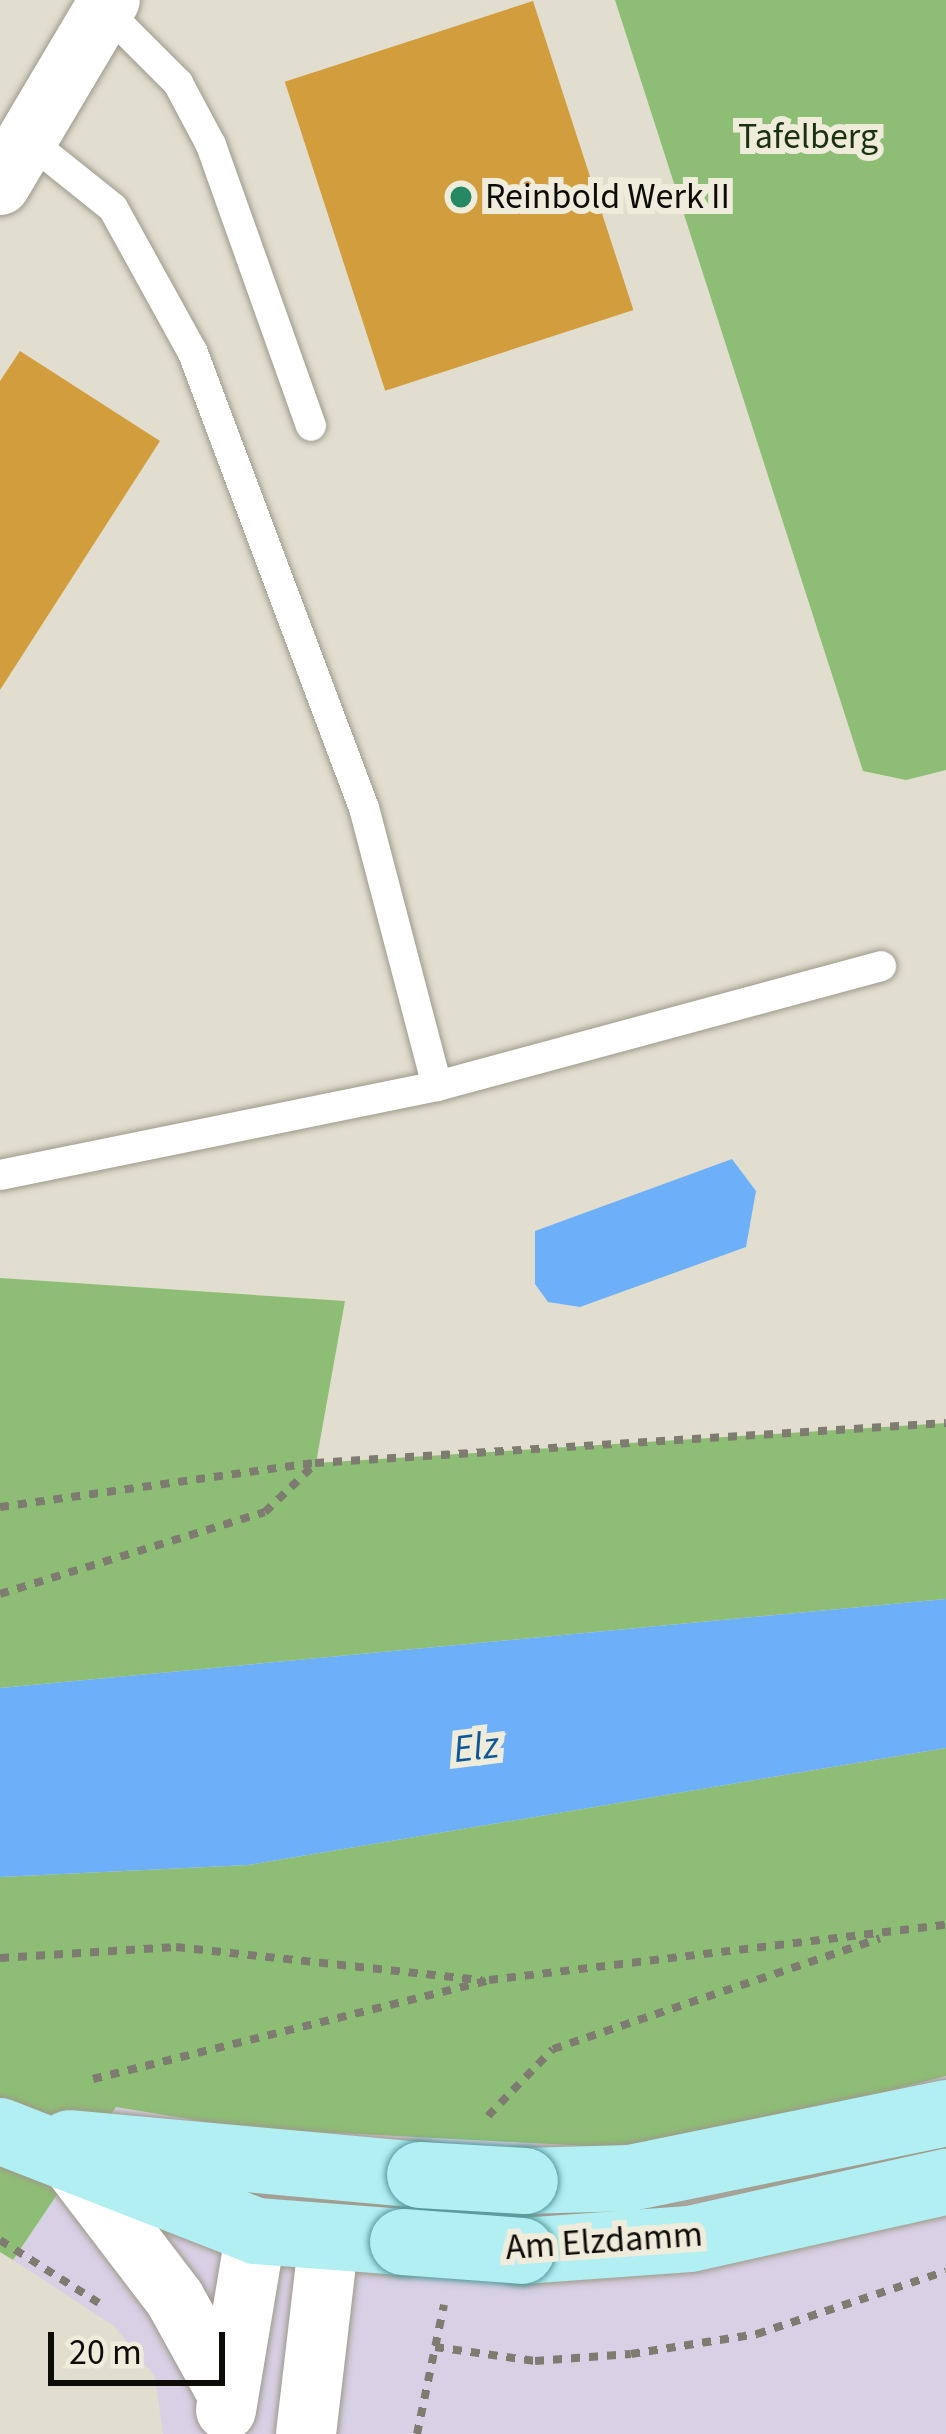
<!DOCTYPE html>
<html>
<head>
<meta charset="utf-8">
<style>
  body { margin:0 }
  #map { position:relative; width:946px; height:2434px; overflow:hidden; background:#e2decf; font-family:"Source Sans 3",sans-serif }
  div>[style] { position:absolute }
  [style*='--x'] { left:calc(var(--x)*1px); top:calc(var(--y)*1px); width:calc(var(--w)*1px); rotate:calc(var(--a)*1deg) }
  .industrial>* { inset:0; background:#d8d0e5 }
  .green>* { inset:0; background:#8ebe75 }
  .water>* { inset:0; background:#6db0f9 }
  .building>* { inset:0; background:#d29e3d; transform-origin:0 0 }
  .path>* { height:8px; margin-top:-4px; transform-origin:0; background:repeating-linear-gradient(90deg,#7e7b71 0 9px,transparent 0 18px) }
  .roads { filter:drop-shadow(0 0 3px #9d9a8b) drop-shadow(0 0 3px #9d9a8b) }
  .lane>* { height:30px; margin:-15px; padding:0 15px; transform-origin:15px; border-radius:15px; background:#fff }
  .street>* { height:60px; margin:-30px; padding:0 30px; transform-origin:30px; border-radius:30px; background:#fff }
  .primary>* { height:66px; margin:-33px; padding:0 33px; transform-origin:33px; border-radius:33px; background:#b1eff3 }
  .bridges { filter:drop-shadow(0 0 3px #56999c) drop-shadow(0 0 3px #56999c) }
  .primary-bridge>* { height:66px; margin:-33px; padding:0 33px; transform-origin:33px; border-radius:33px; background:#b1eff3 }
  .dots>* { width:33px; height:33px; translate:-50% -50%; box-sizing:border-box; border:6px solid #efecdc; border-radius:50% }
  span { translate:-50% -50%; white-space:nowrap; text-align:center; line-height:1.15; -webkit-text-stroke:12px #efecdc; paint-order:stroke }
  .park-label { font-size:36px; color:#1c310f }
  .poi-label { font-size:36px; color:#0e0c08 }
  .left { translate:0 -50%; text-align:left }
  .street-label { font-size:36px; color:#0e0c08 }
  .water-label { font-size:39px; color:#105799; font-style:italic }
  .scale { position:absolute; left:48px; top:2332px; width:177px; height:54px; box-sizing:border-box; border:6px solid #0e0c08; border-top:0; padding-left:15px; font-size:36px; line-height:42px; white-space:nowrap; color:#0e0c08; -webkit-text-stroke:9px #efecdc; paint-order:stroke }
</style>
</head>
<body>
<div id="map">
  <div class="industrial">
    <i style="clip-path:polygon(946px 2076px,946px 2434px,163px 2434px,155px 2377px,114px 2326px,13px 2260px,116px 2107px,243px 2128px,737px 2131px)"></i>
  </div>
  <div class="green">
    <i style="clip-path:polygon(615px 0,946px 0,946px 770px,906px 780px,863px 771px)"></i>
    <i style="clip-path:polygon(0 1278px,345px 1301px,316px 1463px,946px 1423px,946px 1599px,0 1688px)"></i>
    <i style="clip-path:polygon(946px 1748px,946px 2076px,737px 2131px,606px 2147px,243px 2128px,116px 2107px,13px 2260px,0 2252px,0 1877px,248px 1865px)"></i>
  </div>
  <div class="water">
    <i style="clip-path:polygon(732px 1159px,756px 1191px,746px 1247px,580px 1307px,548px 1302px,535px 1284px,535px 1231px)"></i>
    <i style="clip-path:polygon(946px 1599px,946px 1748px,248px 1865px,0 1877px,0 1688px)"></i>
  </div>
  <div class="building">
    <i style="left:533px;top:1px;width:325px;height:261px;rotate:72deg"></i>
    <i style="clip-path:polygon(20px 351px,160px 441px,0 690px,0 381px)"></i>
  </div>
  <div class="path">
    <i style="--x:0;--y:1507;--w:318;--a:-8"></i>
    <i style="--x:315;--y:1463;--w:632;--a:-3.63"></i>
    <i style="--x:0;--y:1594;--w:277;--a:-17.2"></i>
    <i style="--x:265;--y:1512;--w:69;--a:-43.8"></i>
    <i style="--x:0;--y:1958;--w:176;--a:-3.6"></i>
    <i style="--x:176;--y:1947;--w:308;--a:6.2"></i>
    <i style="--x:93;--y:2079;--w:408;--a:-14"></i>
    <i style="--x:489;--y:1980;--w:460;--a:-6.9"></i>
    <i style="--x:488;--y:2116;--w:93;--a:-45.9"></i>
    <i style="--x:553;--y:2049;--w:345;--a:-18.7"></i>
    <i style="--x:0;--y:2240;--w:117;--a:32.5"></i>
    <i style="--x:435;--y:2347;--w:101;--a:8"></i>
    <i style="--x:535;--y:2361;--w:96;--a:-4.2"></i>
    <i style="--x:631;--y:2354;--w:128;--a:-9"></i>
    <i style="--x:757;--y:2334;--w:199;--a:-18.4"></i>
    <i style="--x:417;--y:2434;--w:132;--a:-78.2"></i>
  </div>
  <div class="roads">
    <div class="lane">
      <i style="--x:104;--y:9;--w:105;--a:45"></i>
      <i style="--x:178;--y:83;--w:70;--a:62"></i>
      <i style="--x:211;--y:145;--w:298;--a:70.4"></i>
      <i style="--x:437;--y:1086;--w:460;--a:-15.1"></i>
      <i style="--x:0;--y:1175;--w:446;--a:-11.5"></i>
      <i style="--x:437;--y:1086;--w:287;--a:-104.7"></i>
      <i style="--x:364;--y:808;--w:488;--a:-110.6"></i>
      <i style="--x:192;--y:351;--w:163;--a:-118.9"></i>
      <i style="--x:113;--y:208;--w:117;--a:-141.3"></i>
    </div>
    <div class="street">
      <i style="--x:0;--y:185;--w:215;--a:-59.3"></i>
      <i style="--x:73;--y:2165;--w:168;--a:52.7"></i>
      <i style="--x:175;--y:2299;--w:107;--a:61"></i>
      <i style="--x:226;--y:2410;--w:181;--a:-80.5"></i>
      <i style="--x:306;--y:2434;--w:196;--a:-83.3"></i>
    </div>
    <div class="primary">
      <i style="--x:0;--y:2131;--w:275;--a:21.3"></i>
      <i style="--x:256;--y:2231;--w:147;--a:4.3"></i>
      <i style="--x:70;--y:2143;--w:351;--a:5.2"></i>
      <i style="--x:525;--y:2181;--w:105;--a:-1.6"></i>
      <i style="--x:630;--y:2178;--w:323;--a:-11.6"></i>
      <i style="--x:522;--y:2251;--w:168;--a:-4.1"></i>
      <i style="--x:690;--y:2239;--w:262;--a:-12.6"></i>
    </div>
  </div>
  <div class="bridges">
    <div class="primary-bridge">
      <i style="--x:420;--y:2175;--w:105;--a:3.3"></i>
      <i style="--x:403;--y:2242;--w:119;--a:4.3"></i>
    </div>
  </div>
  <div class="dots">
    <i style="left:461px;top:197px;background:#258963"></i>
  </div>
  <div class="park-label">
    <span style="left:808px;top:137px">Tafelberg</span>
  </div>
  <div class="poi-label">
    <span class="left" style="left:485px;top:197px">Reinbold Werk II</span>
  </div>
  <div class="street-label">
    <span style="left:604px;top:2241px;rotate:-4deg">Am Elzdamm</span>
  </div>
  <div class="water-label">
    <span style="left:476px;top:1748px;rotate:-7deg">Elz</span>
  </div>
  <div class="scale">20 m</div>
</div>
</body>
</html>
